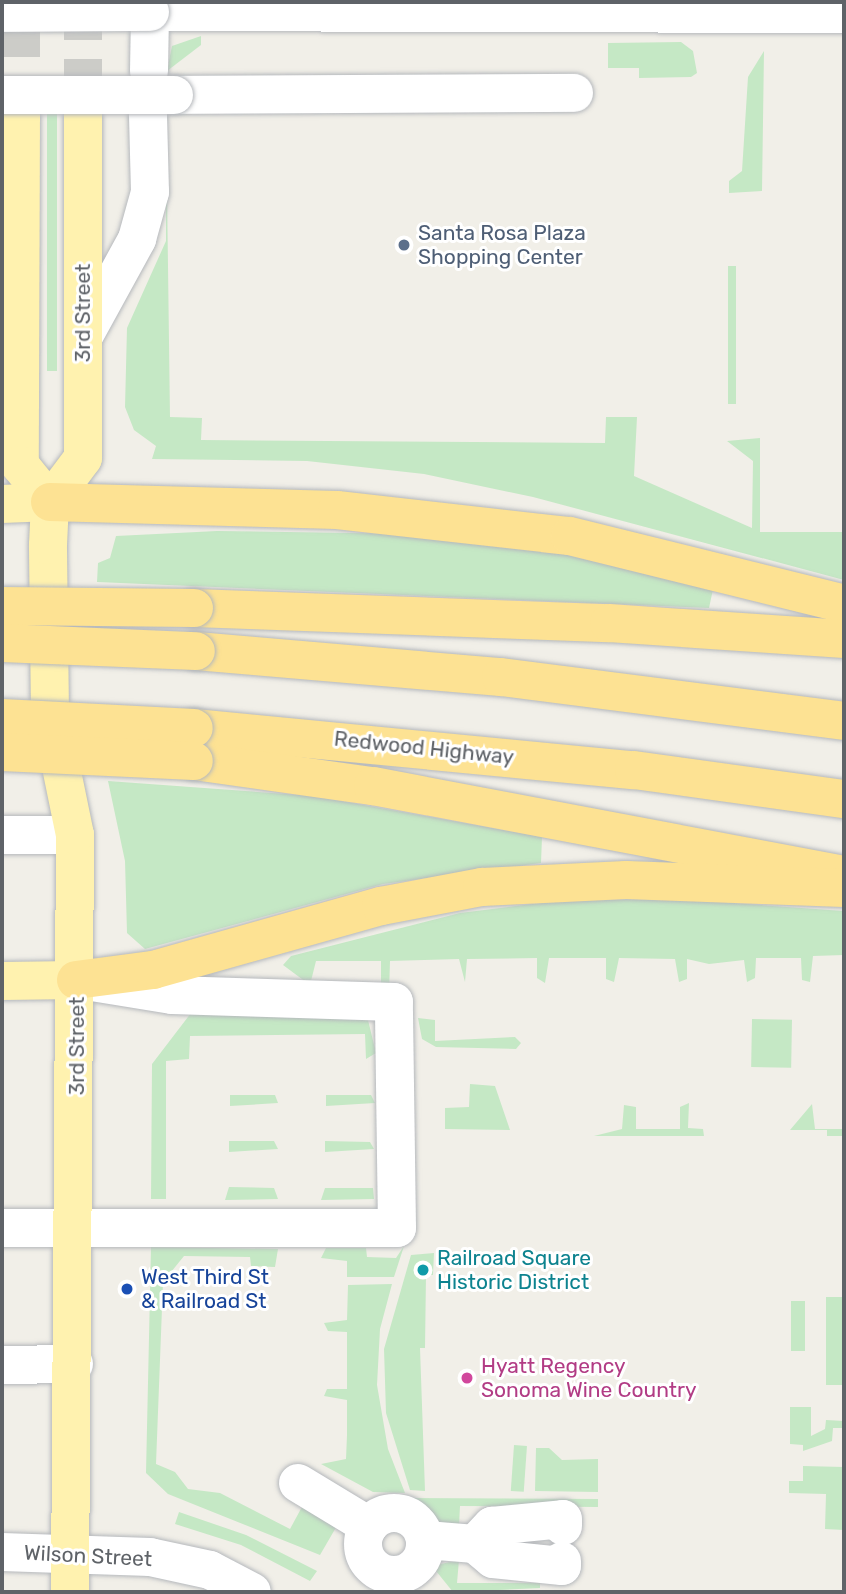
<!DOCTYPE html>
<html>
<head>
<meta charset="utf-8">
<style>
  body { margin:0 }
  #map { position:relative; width:846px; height:1594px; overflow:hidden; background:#f1efe8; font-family:Rubik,sans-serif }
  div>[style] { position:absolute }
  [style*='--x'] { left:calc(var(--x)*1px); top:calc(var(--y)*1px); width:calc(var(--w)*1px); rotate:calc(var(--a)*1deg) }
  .green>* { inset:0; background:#c5e8c5; transform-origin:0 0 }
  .major-tunnel>* { height:38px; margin-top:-19px; transform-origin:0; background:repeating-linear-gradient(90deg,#ccccc8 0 38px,transparent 0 57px) }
  .roads { filter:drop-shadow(0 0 2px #b5b8bc) drop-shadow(0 0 2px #b5b8bc) }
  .minor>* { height:38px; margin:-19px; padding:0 19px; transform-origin:19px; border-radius:19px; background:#fff }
  .minor>.ring { margin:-19px; padding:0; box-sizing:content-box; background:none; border:38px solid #fff; border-radius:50% }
  .major>* { height:38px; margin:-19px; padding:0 19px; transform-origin:19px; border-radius:19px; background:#fff2af }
  .highway>* { height:38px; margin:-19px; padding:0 19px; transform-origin:19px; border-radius:19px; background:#fde293 }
  .bridges { filter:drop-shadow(0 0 2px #b5b8bc) drop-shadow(0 0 2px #b5b8bc) }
  .minor-bridge>* { height:38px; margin:-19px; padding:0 19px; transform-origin:19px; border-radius:19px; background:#fff }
  .highway-bridge>* { height:38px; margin:-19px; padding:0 19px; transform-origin:19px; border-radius:19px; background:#fde293 }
  .dots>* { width:19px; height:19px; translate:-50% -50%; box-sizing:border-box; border:4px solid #fff; border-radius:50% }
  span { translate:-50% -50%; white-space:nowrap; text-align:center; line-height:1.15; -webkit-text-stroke:6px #fff; paint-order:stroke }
  .service-label { font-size:21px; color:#4e5e75 }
  .left { translate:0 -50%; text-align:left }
  .street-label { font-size:21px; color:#5f6368 }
  .culture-label { font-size:21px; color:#0d838f }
  .transit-label { font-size:21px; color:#164399 }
  .hotel-label { font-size:21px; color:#b23c85 }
  .frame { position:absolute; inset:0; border:4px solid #5f6368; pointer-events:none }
</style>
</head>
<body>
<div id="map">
  <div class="green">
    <i style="clip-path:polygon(201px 36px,201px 45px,167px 71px,172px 46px)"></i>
    <i style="clip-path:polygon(681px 42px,693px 51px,697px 73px,691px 77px,639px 78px,639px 68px,608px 68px,608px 43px)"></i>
    <i style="clip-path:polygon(764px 51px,762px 191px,729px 193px,729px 181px,742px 171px,748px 77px)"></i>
    <i style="left:47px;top:114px;width:10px;height:257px"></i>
    <i style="clip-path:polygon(166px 114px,170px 417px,202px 418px,201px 440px,605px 443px,606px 417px,637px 417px,634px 476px,752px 528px,753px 461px,727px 441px,760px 438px,760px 532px,844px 532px,844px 580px,533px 497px,424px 474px,307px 461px,152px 459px,156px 446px,134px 430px,125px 407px,127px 328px,166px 241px)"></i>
    <i style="left:728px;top:266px;width:8px;height:138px"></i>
    <i style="clip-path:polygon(217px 531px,479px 535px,715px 580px,709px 608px,97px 582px,98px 563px,110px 558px,116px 536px)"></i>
    <i style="clip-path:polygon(108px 781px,313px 796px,542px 837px,541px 863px,383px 884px,145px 949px,127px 933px,125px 861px)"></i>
    <i style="clip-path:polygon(676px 899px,844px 911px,844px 955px,813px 956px,810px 982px,802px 980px,801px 958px,756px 958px,755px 978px,747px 982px,744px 960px,709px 964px,687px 959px,687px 979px,679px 982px,675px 959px,619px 958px,614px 982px,606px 979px,606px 958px,549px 958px,545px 983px,537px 978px,537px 958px,467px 959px,465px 982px,459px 959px,390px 961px,389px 993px,381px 983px,381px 961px,316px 961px,310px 985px,283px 965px,291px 956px,460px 913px,565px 900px)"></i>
    <i style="clip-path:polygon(191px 1013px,368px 1020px,376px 1053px,366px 1059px,365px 1034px,190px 1036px,189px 1059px,166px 1061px,166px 1199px,151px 1199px,152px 1064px)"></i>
    <i style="clip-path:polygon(418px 1018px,435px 1020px,435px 1041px,515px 1037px,521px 1043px,516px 1049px,436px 1047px,422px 1039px)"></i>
    <i style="left:752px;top:1019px;width:40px;height:48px;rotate:1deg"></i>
    <i style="clip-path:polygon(470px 1084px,495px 1086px,510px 1130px,445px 1129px,445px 1108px,469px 1107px)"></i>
    <i style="clip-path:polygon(230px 1095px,275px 1095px,278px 1103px,230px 1106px)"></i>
    <i style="clip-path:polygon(326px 1095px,371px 1095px,375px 1103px,326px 1106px)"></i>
    <i style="clip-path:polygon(689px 1103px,688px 1128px,703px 1129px,704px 1136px,594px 1136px,622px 1129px,624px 1105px,636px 1107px,636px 1129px,680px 1129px,680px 1107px)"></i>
    <i style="clip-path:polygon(812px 1104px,815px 1129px,844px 1129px,844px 1144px,844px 1136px,827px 1136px,827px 1130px,790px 1130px)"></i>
    <i style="clip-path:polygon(229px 1141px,274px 1141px,278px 1149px,229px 1152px)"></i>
    <i style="clip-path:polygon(325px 1141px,370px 1142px,374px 1149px,325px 1152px)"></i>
    <i style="clip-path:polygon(229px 1187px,274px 1188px,278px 1199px,225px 1200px)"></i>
    <i style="clip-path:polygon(325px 1188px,373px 1188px,374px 1199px,321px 1200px)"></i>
    <i style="clip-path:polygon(404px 1246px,394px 1277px,347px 1277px,347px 1261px,321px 1258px,326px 1248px,366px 1248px,367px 1257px,396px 1258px)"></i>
    <i style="clip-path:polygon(151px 1247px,278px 1249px,275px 1267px,251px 1266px,250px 1257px,184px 1256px,163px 1282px,156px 1464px,175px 1472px,188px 1489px,220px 1493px,290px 1529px,303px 1505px,338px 1524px,320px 1555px,168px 1494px,146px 1473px)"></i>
    <i style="clip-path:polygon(434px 1253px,433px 1275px,426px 1275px,425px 1348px,420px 1348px,425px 1491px,410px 1490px,386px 1413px,384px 1349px,411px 1255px)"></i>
    <i style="clip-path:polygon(392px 1284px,380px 1329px,377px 1385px,388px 1449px,405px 1493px,373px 1492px,321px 1464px,346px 1459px,347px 1435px,347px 1400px,324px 1396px,327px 1389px,347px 1389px,347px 1332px,328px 1331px,324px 1323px,347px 1320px,348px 1285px)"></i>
    <i style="left:826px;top:1297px;width:18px;height:88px"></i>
    <i style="left:791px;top:1301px;width:14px;height:50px"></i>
    <i style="clip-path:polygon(790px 1407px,811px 1407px,811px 1436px,825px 1429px,826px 1420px,844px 1421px,844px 1428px,833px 1428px,832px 1441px,803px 1451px,803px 1445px,790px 1444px)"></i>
    <i style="left:514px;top:1445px;width:13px;height:46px;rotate:4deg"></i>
    <i style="clip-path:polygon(536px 1448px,549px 1448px,562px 1460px,598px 1459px,598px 1492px,535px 1491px)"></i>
    <i style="clip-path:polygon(803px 1466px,844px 1467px,844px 1530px,825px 1529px,826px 1494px,789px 1493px,789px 1481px,803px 1481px)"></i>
    <i style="clip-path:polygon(402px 1498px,598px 1499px,598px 1507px,460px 1506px,459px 1526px,432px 1522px)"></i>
    <i style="clip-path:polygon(179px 1512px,246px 1535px,317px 1571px,310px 1581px,241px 1545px,175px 1524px)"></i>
    <i style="clip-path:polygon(459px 1560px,457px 1583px,540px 1583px,540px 1588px,453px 1592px,432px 1566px)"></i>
  </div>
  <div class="major-tunnel">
    <i style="--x:83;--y:2;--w:112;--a:90"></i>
    <i style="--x:21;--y:114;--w:112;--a:-90"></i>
  </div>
  <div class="roads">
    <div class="minor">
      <i style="--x:149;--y:71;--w:59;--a:-89"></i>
      <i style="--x:150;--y:12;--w:694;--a:0.17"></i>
      <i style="--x:174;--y:95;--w:400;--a:-0.3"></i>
      <i style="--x:84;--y:336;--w:111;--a:-61.3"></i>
      <i style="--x:137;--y:239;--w:49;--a:-74.5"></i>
      <i style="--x:150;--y:192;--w:78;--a:-91.5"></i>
      <i style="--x:2;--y:835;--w:73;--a:0"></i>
      <i style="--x:2;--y:1228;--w:395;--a:0"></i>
      <i style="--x:397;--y:1228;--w:226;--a:-90.8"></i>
      <i style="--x:394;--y:1002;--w:222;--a:-178.2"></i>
      <i style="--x:172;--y:995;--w:81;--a:-170.8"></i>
      <i style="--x:2;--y:1365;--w:72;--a:-0.8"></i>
      <i style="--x:298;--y:1483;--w:83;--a:31.2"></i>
      <i class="ring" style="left:363px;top:1513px;width:24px;height:24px"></i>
      <i style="--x:426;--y:1540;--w:49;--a:4.7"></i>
      <i style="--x:475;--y:1544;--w:23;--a:40"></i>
      <i style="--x:493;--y:1559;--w:69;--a:5.8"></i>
      <i style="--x:562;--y:1566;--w:5;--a:-90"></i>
      <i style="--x:475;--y:1544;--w:25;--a:-47"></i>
      <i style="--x:492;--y:1526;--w:71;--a:-5.6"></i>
      <i style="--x:563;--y:1519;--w:7;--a:90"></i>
      <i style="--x:2;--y:1552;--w:148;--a:1.9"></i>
      <i style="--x:150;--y:1557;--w:61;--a:12.2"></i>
      <i style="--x:210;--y:1570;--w:47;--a:27.6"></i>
    </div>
    <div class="major">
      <i style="--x:21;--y:114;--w:351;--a:90.2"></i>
      <i style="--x:20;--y:465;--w:48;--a:51"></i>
      <i style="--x:2;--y:504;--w:48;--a:-2.4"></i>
      <i style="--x:2;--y:981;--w:74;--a:-0.8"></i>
      <i style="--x:70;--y:1592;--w:757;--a:-89.62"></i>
      <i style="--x:75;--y:835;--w:125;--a:-101.6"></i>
      <i style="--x:50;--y:713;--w:168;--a:-90.7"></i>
      <i style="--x:48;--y:545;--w:43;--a:-87.3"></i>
      <i style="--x:50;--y:502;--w:55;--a:-53.1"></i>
      <i style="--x:83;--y:458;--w:344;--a:-90"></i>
    </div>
    <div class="highway">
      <i style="--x:50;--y:502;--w:287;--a:1.6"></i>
      <i style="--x:337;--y:510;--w:234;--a:6.4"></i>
      <i style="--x:570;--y:536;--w:282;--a:13.9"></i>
      <i style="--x:194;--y:608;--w:415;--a:2.1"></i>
      <i style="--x:609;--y:623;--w:236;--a:3.9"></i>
      <i style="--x:196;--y:651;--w:306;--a:4.9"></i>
      <i style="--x:501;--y:677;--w:346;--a:7.3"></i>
      <i style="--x:194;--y:728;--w:442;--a:5.5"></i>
      <i style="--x:634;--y:770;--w:212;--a:7.9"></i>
      <i style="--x:194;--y:761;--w:181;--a:8"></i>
      <i style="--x:373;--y:786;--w:475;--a:10.7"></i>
      <i style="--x:76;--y:980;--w:78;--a:-7.4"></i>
      <i style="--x:153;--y:970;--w:237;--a:-15.7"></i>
      <i style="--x:381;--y:906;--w:103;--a:-10.7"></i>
      <i style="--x:482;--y:887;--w:144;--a:-2.8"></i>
      <i style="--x:626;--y:880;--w:218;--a:2.1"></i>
    </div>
  </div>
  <div class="bridges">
    <div class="minor-bridge">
      <i style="--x:2;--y:13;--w:148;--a:-0.4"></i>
      <i style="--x:2;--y:95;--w:172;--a:0"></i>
    </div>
    <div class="highway-bridge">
      <i style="--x:2;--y:606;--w:192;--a:0.6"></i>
      <i style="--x:2;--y:643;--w:194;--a:2.4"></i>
      <i style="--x:2;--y:718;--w:192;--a:3"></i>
      <i style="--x:2;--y:752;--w:192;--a:2.7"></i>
    </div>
  </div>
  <div class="dots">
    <i style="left:404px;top:245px;background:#5c6f8a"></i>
    <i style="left:423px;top:1270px;background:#0f9aa8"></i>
    <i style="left:127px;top:1289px;background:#1a4fb4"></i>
    <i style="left:467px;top:1378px;background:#d1479c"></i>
  </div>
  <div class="service-label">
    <span class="left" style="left:418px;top:245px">Santa Rosa Plaza<br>Shopping Center</span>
  </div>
  <div class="street-label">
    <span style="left:83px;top:313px;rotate:-90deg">3rd Street</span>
    <span style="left:424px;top:748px;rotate:6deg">Redwood Highway</span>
    <span style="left:77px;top:1046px;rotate:-90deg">3rd Street</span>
    <span style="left:88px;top:1556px;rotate:3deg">Wilson Street</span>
  </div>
  <div class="culture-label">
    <span class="left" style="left:437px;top:1270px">Railroad Square<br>Historic District</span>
  </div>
  <div class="transit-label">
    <span class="left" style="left:141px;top:1289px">West Third St<br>&amp; Railroad St</span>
  </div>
  <div class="hotel-label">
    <span class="left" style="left:481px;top:1378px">Hyatt Regency<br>Sonoma Wine Country</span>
  </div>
  <div class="frame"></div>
</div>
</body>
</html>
